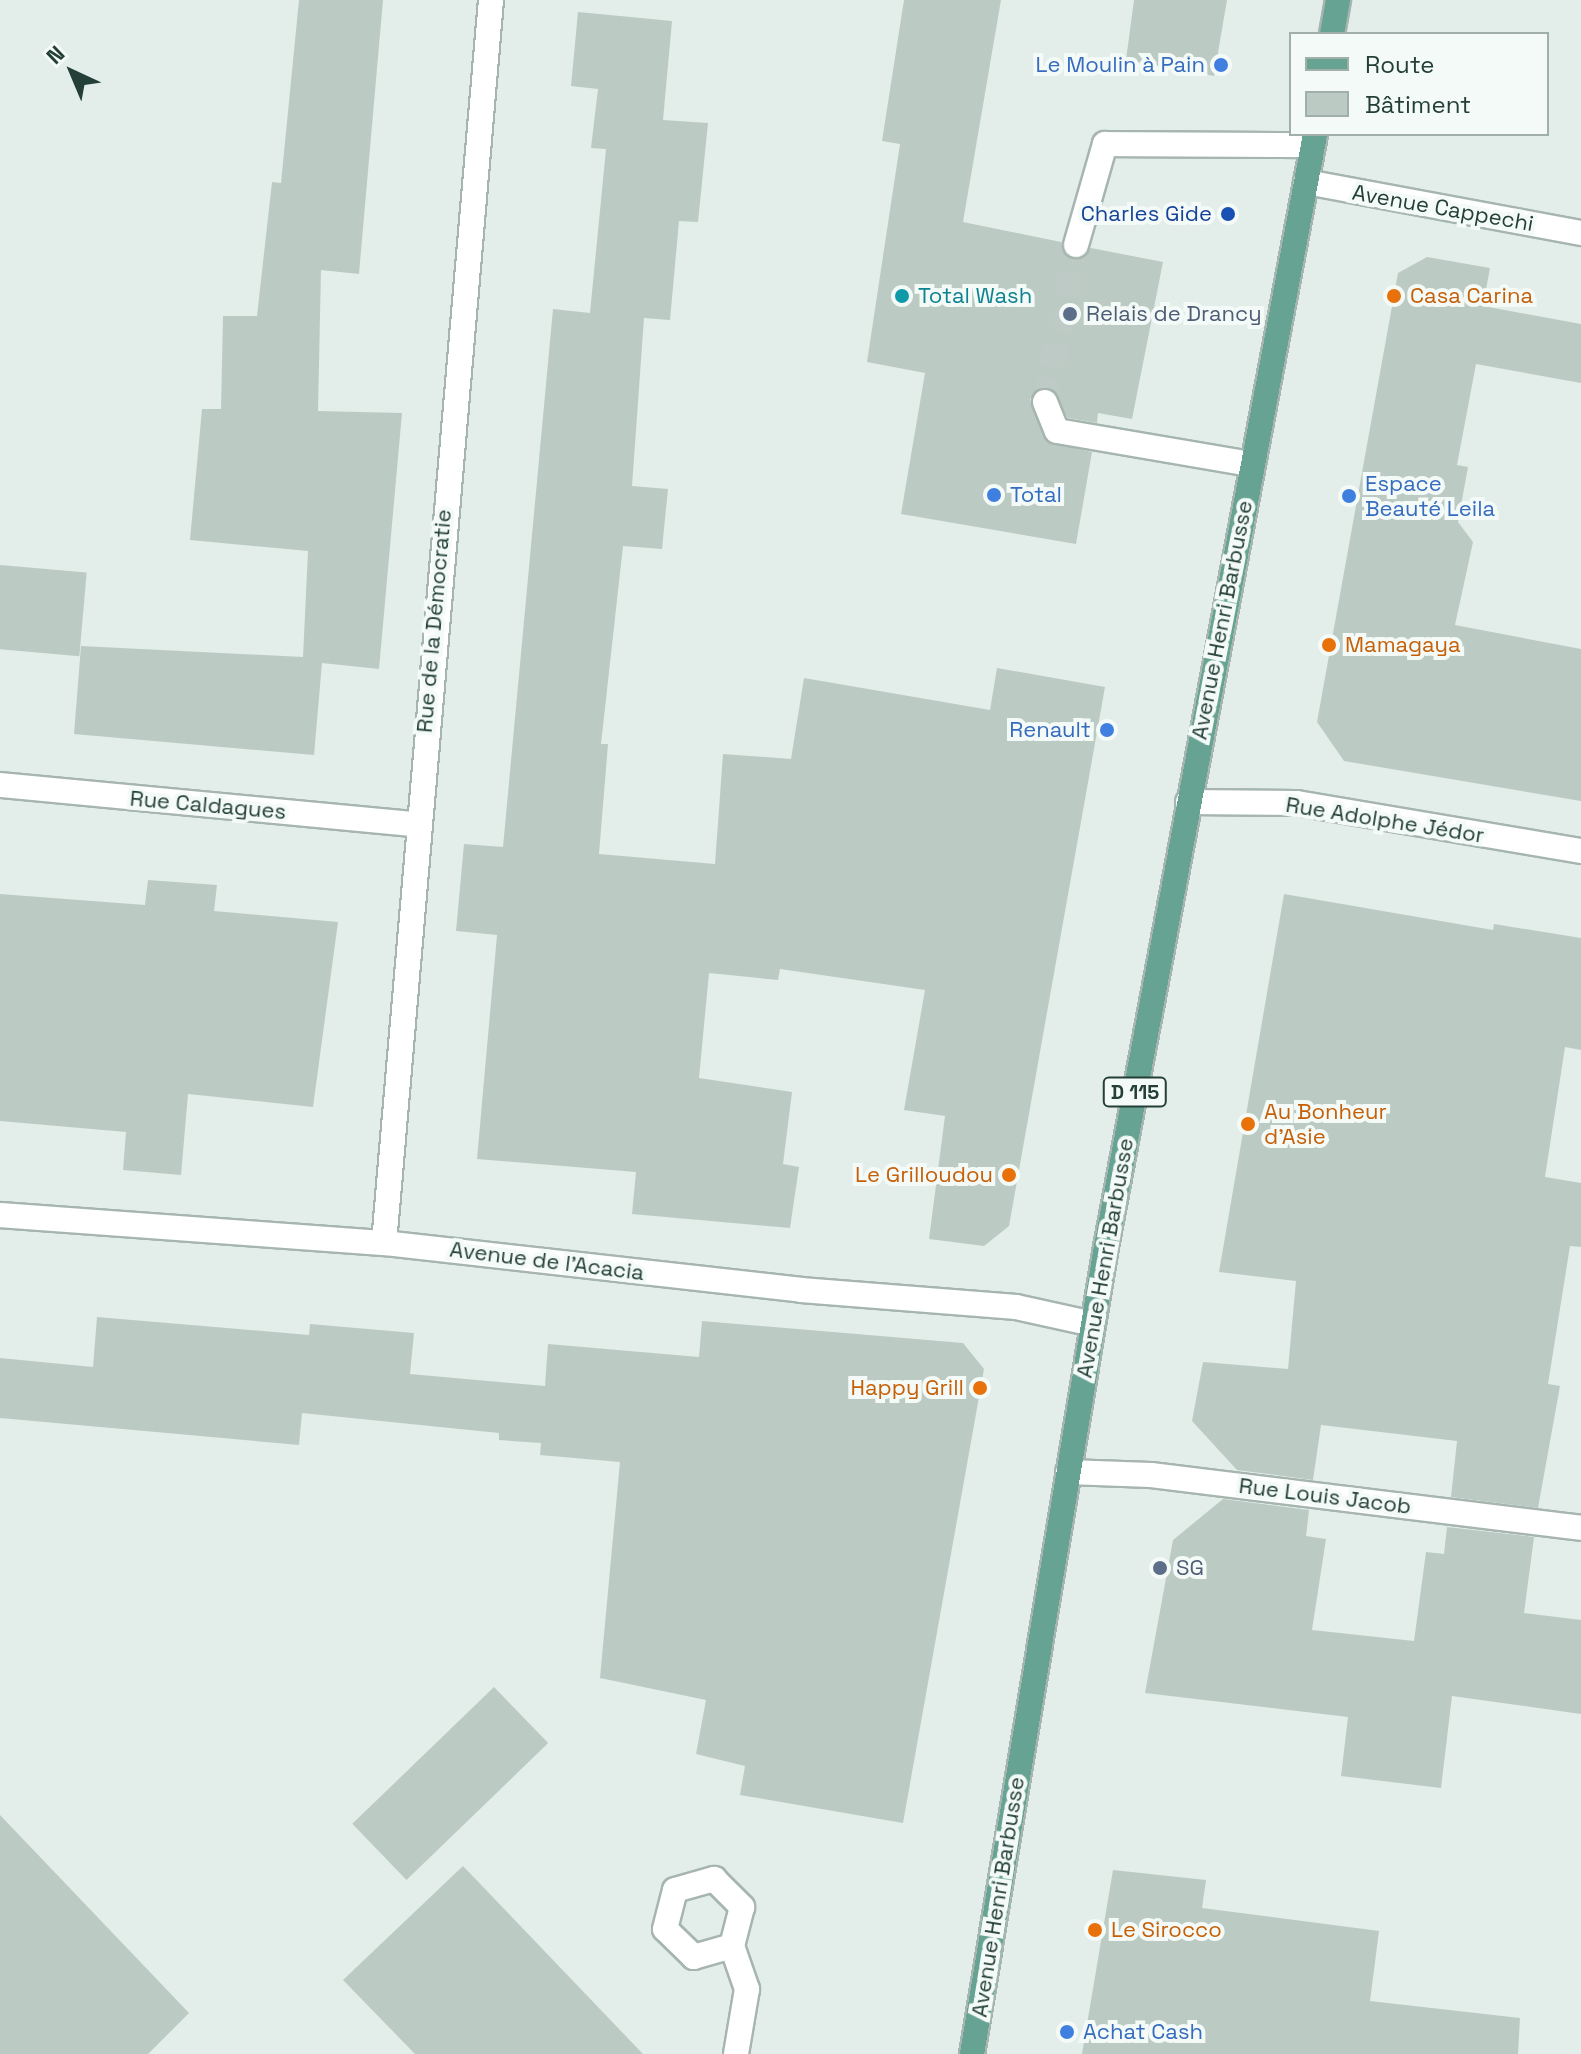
<!DOCTYPE html>
<html>
<head>
<meta charset="utf-8">
<style>
  body { margin:0 }
  #map { position:relative; width:1581px; height:2054px; overflow:hidden; background:#e3ede9; font-family:"Space Grotesk",sans-serif }
  div>[style] { position:absolute }
  .building>* { inset:0; background:#bbcbc4; transform-origin:0 0 }
  .minor-tunnel>* { height:24px; margin-top:-12px; transform-origin:0; background:repeating-linear-gradient(90deg,#bdcac5 0 24px,transparent 0 36px) }
  .roads { filter:drop-shadow(2px 0 #a6b5b0) drop-shadow(-2px 0 #a6b5b0) drop-shadow(0 2px #a6b5b0) drop-shadow(0 -2px #a6b5b0) }
  .minor>* { height:24px; margin:-12px; padding:0 12px; transform-origin:12px; border-radius:12px; background:#fff }
  .major>* { height:24px; margin:-12px; padding:0 12px; transform-origin:12px; border-radius:12px; background:#67a392 }
  .dots>* { width:22px; height:22px; translate:-50% -50%; box-sizing:border-box; border:4px solid #f4faf7; border-radius:50% }
  span { translate:-50% -50%; white-space:nowrap; text-align:center; line-height:1.15; -webkit-text-stroke:8px #f4faf7; paint-order:stroke }
  .shield-label span { padding:2px 6px; background:#f4faf7; border:2px solid; border-radius:6px; -webkit-text-stroke-width:0 }
  .shield-label { font-size:20px; color:#233f37; font-weight:700 }
  .shop-label { font-size:22px; color:#366cbe }
  .right { translate:-100% -50%; text-align:right }
  .left { translate:0 -50%; text-align:left }
  .street-label { font-size:22px; color:#233f37 }
  .transit-label { font-size:22px; color:#164399 }
  .culture-label { font-size:22px; color:#0d838f }
  .food-label { font-size:22px; color:#c56008 }
  .service-label { font-size:22px; color:#4e5e75 }
  .legend { position:absolute; left:1289px; top:32px; width:260px; height:104px; box-sizing:border-box; background:#f4faf7; border:2px solid #a0afaa; margin:0; padding:10px 14px; list-style:none; font-size:24px; color:#233f37 }
  .legend li { display:flex; align-items:center; gap:16px; height:40px }
  .legend b { width:40px; border:2px solid #a0afaa }
  .north { position:absolute; left:32px; top:32px; width:80px; height:80px; -webkit-text-stroke:6px #f4faf7; paint-order:stroke; rotate:316deg; font-size:22px; font-weight:700; line-height:32px; text-align:center; color:#233f37 }
  .north::after { content:''; display:block; margin:auto; width:28px; height:36px; background:#233f37; clip-path:polygon(50% 0,100% 100%,50% 72%,0 100%) }
</style>
</head>
<body>
<div id="map">
  <div class="building">
    <div style="clip-path:polygon(299px 0,383px 0,359px 274px,321px 270px,318px 411px,402px 413px,379px 669px,322px 663px,314px 755px,74px 734px,81px 646px,303px 657px,308px 551px,190px 540px,202px 409px,221px 409px,223px 316px,257px 316px,272px 182px,281px 183px)"></div>
    <div style="clip-path:polygon(904px 0,1001px 0,963px 222px,1061px 242px,1073px 260px,1091px 248px,1163px 262px,1132px 419px,1098px 413px,1097px 423px,1068px 418px,1048px 387px,1030px 399px,1047px 442px,1092px 452px,1076px 544px,901px 514px,925px 373px,867px 362px,900px 144px,882px 141px)"></div>
    <div style="clip-path:polygon(1134px 0,1227px 0,1214px 76px,1126px 60px)"></div>
    <div style="clip-path:polygon(578px 12px,672px 21px,663px 120px,708px 123px,698px 222px,679px 221px,670px 320px,644px 318px,632px 486px,668px 489px,662px 549px,623px 546px,601px 744px,608px 744px,599px 854px,715px 864px,723px 754px,791px 759px,804px 678px,990px 710px,997px 668px,1105px 687px,1009px 1226px,984px 1246px,929px 1239px,945px 1116px,904px 1110px,925px 990px,780px 969px,778px 980px,709px 973px,699px 1078px,792px 1092px,783px 1164px,799px 1167px,790px 1228px,632px 1214px,636px 1172px,477px 1159px,497px 935px,456px 931px,464px 844px,503px 847px,553px 309px,590px 313px,606px 149px,591px 148px,598px 89px,571px 86px)"></div>
    <div style="clip-path:polygon(1427px 257px,1490px 268px,1483px 306px,1581px 324px,1581px 383px,1476px 364px,1457px 465px,1468px 467px,1458px 522px,1473px 542px,1455px 625px,1581px 649px,1581px 801px,1344px 761px,1317px 722px,1398px 273px)"></div>
    <div style="left:0;top:565px;width:87px;height:84px;rotate:5deg"></div>
    <div style="clip-path:polygon(148px 880px,217px 885px,214px 911px,338px 922px,313px 1107px,188px 1094px,181px 1175px,123px 1170px,126px 1132px,0 1121px,0 894px,145px 905px)"></div>
    <div style="clip-path:polygon(1284px 894px,1493px 930px,1494px 924px,1581px 938px,1581px 1050px,1565px 1047px,1545px 1177px,1581px 1183px,1581px 1247px,1570px 1246px,1548px 1384px,1560px 1386px,1538px 1508px,1451px 1497px,1457px 1441px,1321px 1425px,1313px 1480px,1237px 1470px,1192px 1421px,1203px 1362px,1288px 1369px,1296px 1281px,1219px 1272px)"></div>
    <div style="clip-path:polygon(97px 1317px,309px 1335px,310px 1324px,414px 1333px,410px 1374px,545px 1386px,548px 1344px,699px 1357px,702px 1321px,963px 1343px,984px 1369px,903px 1823px,740px 1795px,745px 1766px,696px 1754px,706px 1700px,600px 1678px,620px 1462px,540px 1455px,541px 1443px,499px 1440px,499px 1433px,302px 1413px,299px 1445px,0 1418px,0 1358px,93px 1367px)"></div>
    <div style="clip-path:polygon(1223px 1499px,1309px 1510px,1306px 1536px,1326px 1539px,1312px 1630px,1414px 1641px,1426px 1552px,1444px 1554px,1447px 1527px,1534px 1537px,1524px 1613px,1581px 1620px,1581px 1714px,1452px 1696px,1441px 1788px,1341px 1776px,1348px 1717px,1145px 1693px,1173px 1540px)"></div>
    <div style="left:494px;top:1687px;width:78px;height:197px;rotate:46deg"></div>
    <div style="clip-path:polygon(0 1815px,189px 2013px,148px 2054px,0 2054px)"></div>
    <div style="clip-path:polygon(463px 1866px,643px 2054px,415px 2054px,343px 1980px)"></div>
    <div style="clip-path:polygon(1113px 1870px,1206px 1880px,1202px 1908px,1379px 1931px,1370px 2001px,1520px 2018px,1518px 2054px,1082px 2054px)"></div>
  </div>
  <div class="minor-tunnel">
    <div style="left:1045px;top:402px;width:160px;rotate:-78.8deg"></div>
  </div>
  <div class="roads">
    <div class="minor">
      <div style="left:1306px;top:182px;width:280px;rotate:10.5deg"></div>
      <div style="left:1076px;top:245px;width:105px;rotate:-74deg"></div>
      <div style="left:1105px;top:144px;width:208px;rotate:0.3deg"></div>
      <div style="left:1045px;top:402px;width:31px;rotate:68deg"></div>
      <div style="left:1057px;top:431px;width:197px;rotate:9.7deg"></div>
      <div style="left:0;top:785px;width:418px;rotate:5.4deg"></div>
      <div style="left:1188px;top:802px;width:109px;rotate:0.5deg"></div>
      <div style="left:1297px;top:803px;width:288px;rotate:9.6deg"></div>
      <div style="left:0;top:1215px;width:385px;rotate:4.2deg"></div>
      <div style="left:384px;top:1243px;width:420px;rotate:6.4deg"></div>
      <div style="left:801px;top:1290px;width:216px;rotate:4.5deg"></div>
      <div style="left:1016px;top:1307px;width:79px;rotate:12.4deg"></div>
      <div style="left:384px;top:1243px;width:1248px;rotate:-85.08deg"></div>
      <div style="left:1068px;top:1472px;width:83px;rotate:2.1deg"></div>
      <div style="left:1151px;top:1475px;width:433px;rotate:7deg"></div>
      <div style="left:732px;top:1946px;width:40px;rotate:164deg"></div>
      <div style="left:694px;top:1957px;width:40px;rotate:-136deg"></div>
      <div style="left:665px;top:1929px;width:40px;rotate:-75.6deg"></div>
      <div style="left:675px;top:1890px;width:41px;rotate:-15.8deg"></div>
      <div style="left:714px;top:1879px;width:40px;rotate:45deg"></div>
      <div style="left:742px;top:1907px;width:40px;rotate:104.4deg"></div>
      <div style="left:732px;top:1946px;width:46px;rotate:70.8deg"></div>
      <div style="left:747px;top:1989px;width:66px;rotate:99.6deg"></div>
    </div>
    <div class="major">
      <div style="left:1332px;top:34px;width:35px;rotate:-80deg"></div>
      <div style="left:972px;top:2054px;width:818px;rotate:-80.57deg"></div>
      <div style="left:1106px;top:1247px;width:1132px;rotate:-79.36deg"></div>
    </div>
  </div>
  <div class="dots">
    <div style="left:1221px;top:65px;background:#3f7fe0"></div>
    <div style="left:1228px;top:214px;background:#1a4fb4"></div>
    <div style="left:902px;top:296px;background:#0f9aa8"></div>
    <div style="left:1394px;top:296px;background:#e8710a"></div>
    <div style="left:1070px;top:314px;background:#5c6f8a"></div>
    <div style="left:994px;top:495px;background:#3f7fe0"></div>
    <div style="left:1349px;top:496px;background:#3f7fe0"></div>
    <div style="left:1329px;top:645px;background:#e8710a"></div>
    <div style="left:1107px;top:730px;background:#3f7fe0"></div>
    <div style="left:1248px;top:1124px;background:#e8710a"></div>
    <div style="left:1009px;top:1175px;background:#e8710a"></div>
    <div style="left:980px;top:1388px;background:#e8710a"></div>
    <div style="left:1160px;top:1568px;background:#5c6f8a"></div>
    <div style="left:1095px;top:1930px;background:#e8710a"></div>
    <div style="left:1067px;top:2032px;background:#3f7fe0"></div>
  </div>
  <div class="shield-label">
    <span style="left:1135px;top:1092px">D 115</span>
  </div>
  <div class="shop-label">
    <span class="right" style="left:1205px;top:65px">Le Moulin à Pain</span>
    <span class="left" style="left:1365px;top:496px">Espace<br>Beauté Leila</span>
    <span class="left" style="left:1010px;top:495px">Total</span>
    <span class="right" style="left:1091px;top:730px">Renault</span>
    <span class="left" style="left:1083px;top:2032px">Achat Cash</span>
  </div>
  <div class="street-label">
    <span style="left:1443px;top:208px;rotate:10deg">Avenue Cappechi</span>
    <span style="left:1222px;top:620px;rotate:-79deg">Avenue Henri Barbusse</span>
    <span style="left:434px;top:621px;rotate:-85deg">Rue de la Démocratie</span>
    <span style="left:208px;top:805px;rotate:5deg">Rue Caldagues</span>
    <span style="left:1385px;top:820px;rotate:9deg">Rue Adolphe Jédor</span>
    <span style="left:1105px;top:1258px;rotate:-80deg">Avenue Henri Barbusse</span>
    <span style="left:547px;top:1261px;rotate:7deg">Avenue de l'Acacia</span>
    <span style="left:1325px;top:1496px;rotate:7deg">Rue Louis Jacob</span>
    <span style="left:998px;top:1897px;rotate:-81deg">Avenue Henri Barbusse</span>
  </div>
  <div class="transit-label">
    <span class="right" style="left:1212px;top:214px">Charles Gide</span>
  </div>
  <div class="culture-label">
    <span class="left" style="left:918px;top:296px">Total Wash</span>
  </div>
  <div class="food-label">
    <span class="left" style="left:1410px;top:296px">Casa Carina</span>
    <span class="left" style="left:1345px;top:645px">Mamagaya</span>
    <span class="left" style="left:1264px;top:1124px">Au Bonheur<br>d'Asie</span>
    <span class="right" style="left:993px;top:1175px">Le Grilloudou</span>
    <span class="right" style="left:964px;top:1388px">Happy Grill</span>
    <span class="left" style="left:1111px;top:1930px">Le Sirocco</span>
  </div>
  <div class="service-label">
    <span class="left" style="left:1086px;top:314px">Relais de Drancy</span>
    <span class="left" style="left:1176px;top:1568px">SG</span>
  </div>
  <ul class="legend">
  <li><b style="height:10px;background:#67a392"></b>Route</li>
  <li><b style="height:22px;background:#bbcbc4"></b>Bâtiment</li>
  </ul>
  <div class="north">N</div>
</div>
</body>
</html>
